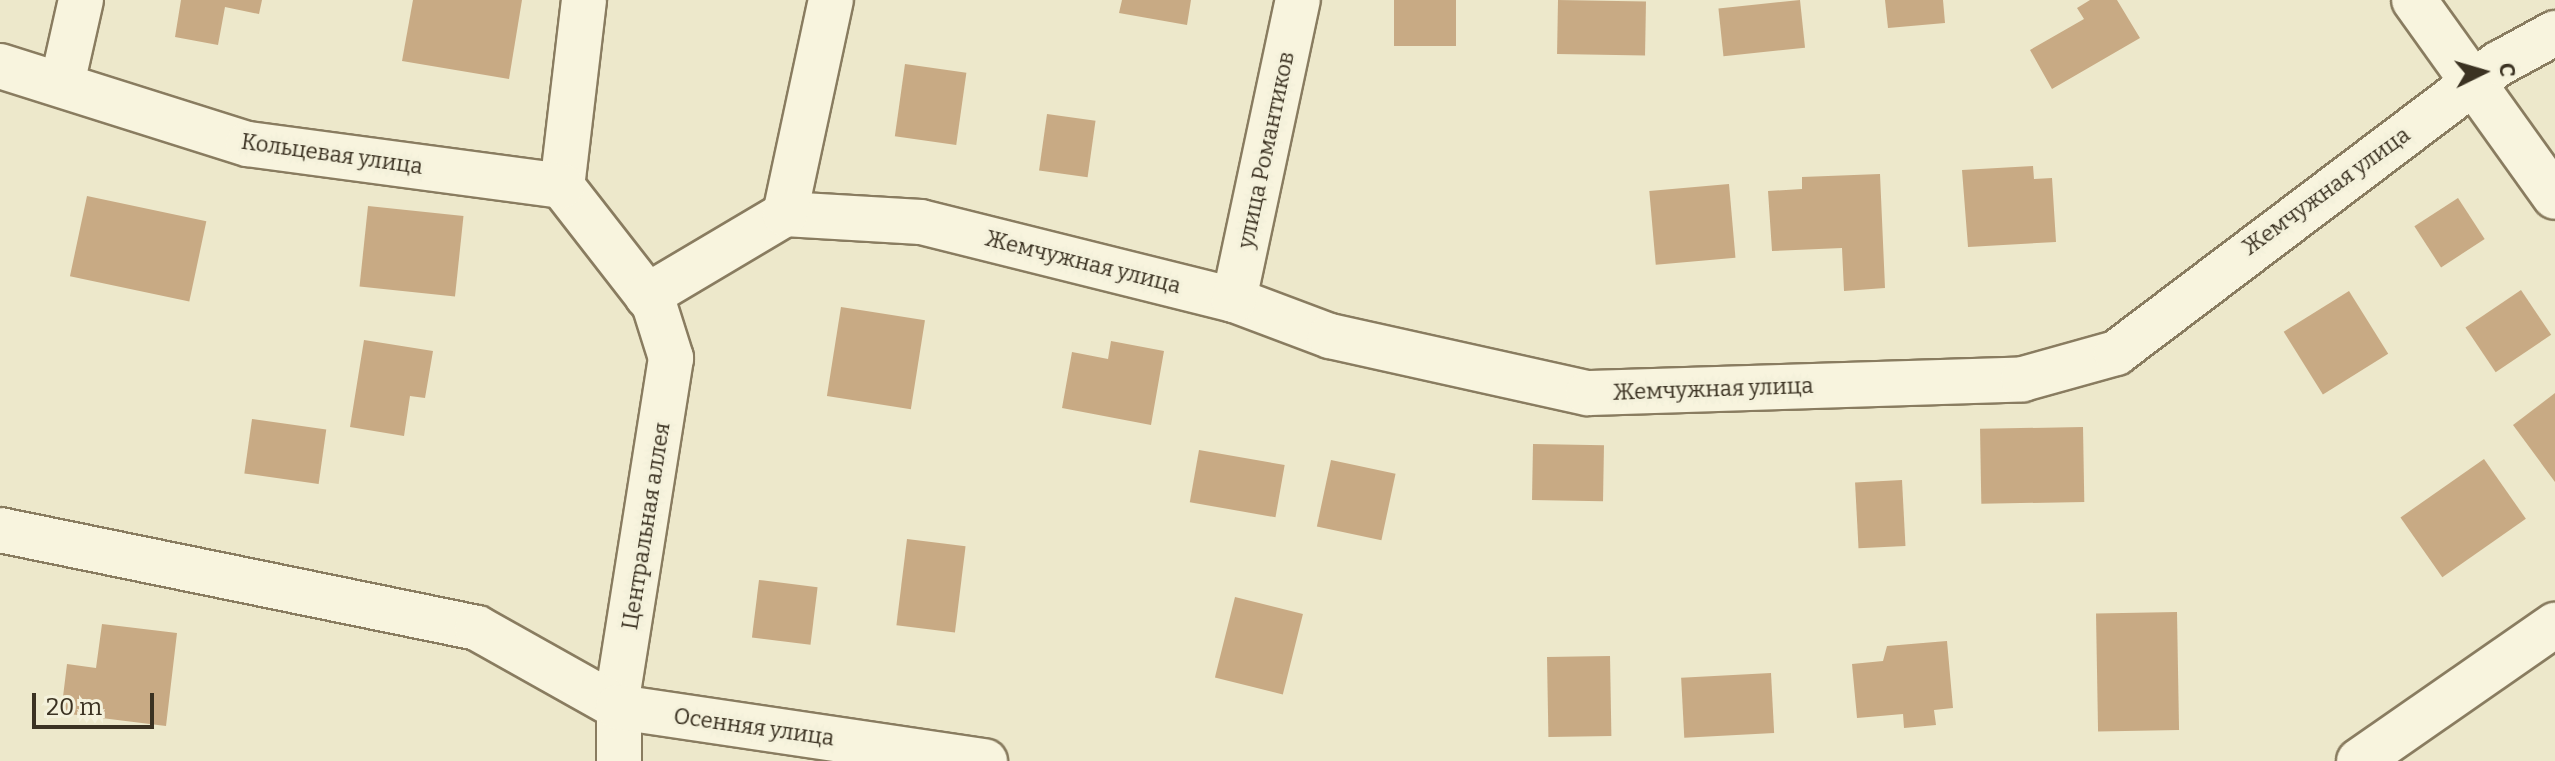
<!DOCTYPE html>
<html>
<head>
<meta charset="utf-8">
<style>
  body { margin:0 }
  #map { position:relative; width:2555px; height:761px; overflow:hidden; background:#ede8cb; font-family:Bitter,serif }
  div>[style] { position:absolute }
  .building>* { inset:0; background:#c8aa84; transform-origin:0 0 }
  .roads { filter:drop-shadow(2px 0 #897c60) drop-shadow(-2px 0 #897c60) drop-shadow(0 2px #897c60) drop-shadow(0 -2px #897c60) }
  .minor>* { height:44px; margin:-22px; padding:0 22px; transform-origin:22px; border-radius:22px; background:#f8f4de }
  span { translate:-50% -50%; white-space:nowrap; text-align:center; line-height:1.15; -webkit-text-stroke:6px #f4f1db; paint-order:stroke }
  .street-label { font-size:22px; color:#3b3222 }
  .north { position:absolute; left:2443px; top:32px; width:80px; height:80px; -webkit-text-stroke:6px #f4f1db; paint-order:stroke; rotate:85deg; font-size:22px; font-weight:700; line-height:32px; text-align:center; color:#3b3222 }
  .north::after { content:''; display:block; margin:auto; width:28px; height:36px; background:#3b3222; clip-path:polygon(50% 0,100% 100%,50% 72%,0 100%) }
  .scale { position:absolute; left:32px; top:693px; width:122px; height:36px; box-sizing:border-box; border:4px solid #3b3222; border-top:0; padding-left:10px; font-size:24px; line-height:28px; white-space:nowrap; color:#3b3222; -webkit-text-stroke:6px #f4f1db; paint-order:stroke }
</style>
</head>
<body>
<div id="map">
  <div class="building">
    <div style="clip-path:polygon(181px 0,262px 0,259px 14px,225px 7px,218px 45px,175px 37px)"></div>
    <div style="clip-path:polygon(413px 0,522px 0,509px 79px,402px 61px)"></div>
    <div style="clip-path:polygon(1122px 0,1191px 0,1187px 25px,1119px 13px)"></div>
    <div style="left:1394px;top:0;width:62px;height:46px"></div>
    <div style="left:1558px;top:0;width:88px;height:54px;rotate:1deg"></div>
    <div style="left:1800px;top:0;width:48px;height:82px;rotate:84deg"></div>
    <div style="clip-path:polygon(1885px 0,1943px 0,1945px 23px,1888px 28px)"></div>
    <div style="clip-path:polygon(2090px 0,2117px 0,2140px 38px,2052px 89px,2030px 50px,2084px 19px,2077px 8px)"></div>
    <div style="left:905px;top:64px;width:62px;height:73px;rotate:8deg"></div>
    <div style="left:1047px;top:114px;width:49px;height:57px;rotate:8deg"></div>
    <div style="clip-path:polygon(2033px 166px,2034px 179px,2052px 178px,2056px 242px,1968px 247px,1962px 170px)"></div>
    <div style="clip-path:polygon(1880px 174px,1885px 288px,1844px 291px,1842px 248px,1772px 251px,1768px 191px,1802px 189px,1802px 177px)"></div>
    <div style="left:1729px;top:184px;width:74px;height:80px;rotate:85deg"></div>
    <div style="left:87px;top:196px;width:122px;height:82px;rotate:12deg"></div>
    <div style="left:2458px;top:198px;width:49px;height:52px;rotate:57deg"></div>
    <div style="left:368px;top:206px;width:96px;height:81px;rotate:6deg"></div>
    <div style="left:2521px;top:290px;width:54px;height:67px;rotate:56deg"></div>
    <div style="left:2349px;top:291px;width:74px;height:77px;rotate:58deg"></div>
    <div style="left:841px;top:307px;width:85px;height:90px;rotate:9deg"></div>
    <div style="clip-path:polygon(364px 340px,433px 351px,425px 398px,410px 396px,404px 436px,350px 427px)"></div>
    <div style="clip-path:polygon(1111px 341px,1164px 351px,1151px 425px,1062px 408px,1072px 352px,1108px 359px)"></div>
    <div style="clip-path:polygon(2555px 393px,2555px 482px,2513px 425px)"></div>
    <div style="left:252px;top:419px;width:75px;height:55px;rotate:8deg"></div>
    <div style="left:2083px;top:427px;width:75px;height:103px;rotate:89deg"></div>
    <div style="left:1533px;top:444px;width:71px;height:56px;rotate:1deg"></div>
    <div style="left:1199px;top:450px;width:87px;height:53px;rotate:10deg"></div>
    <div style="left:2484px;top:459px;width:73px;height:102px;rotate:55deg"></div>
    <div style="left:1331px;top:460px;width:66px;height:68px;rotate:12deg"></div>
    <div style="left:1902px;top:480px;width:66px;height:47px;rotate:87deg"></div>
    <div style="left:907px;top:539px;width:59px;height:87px;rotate:7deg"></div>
    <div style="left:759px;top:580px;width:59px;height:58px;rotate:7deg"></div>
    <div style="left:1235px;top:597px;width:70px;height:83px;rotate:14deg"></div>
    <div style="left:2177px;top:612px;width:118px;height:81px;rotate:89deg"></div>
    <div style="clip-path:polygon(102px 624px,177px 633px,166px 726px,61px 713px,67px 664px,96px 668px)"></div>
    <div style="clip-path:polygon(1947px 641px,1953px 708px,1934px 710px,1936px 725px,1904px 728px,1903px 714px,1857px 718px,1852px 664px,1883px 661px,1887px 646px)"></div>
    <div style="left:1610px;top:656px;width:80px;height:63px;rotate:89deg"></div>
    <div style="left:1771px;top:673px;width:60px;height:90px;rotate:87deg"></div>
  </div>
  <div class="roads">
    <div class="minor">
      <div style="left:584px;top:0;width:187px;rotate:96.7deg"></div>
      <div style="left:562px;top:186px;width:150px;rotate:52.1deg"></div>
      <div style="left:654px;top:304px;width:57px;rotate:72.5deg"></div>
      <div style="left:671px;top:358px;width:331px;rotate:99deg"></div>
      <div style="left:619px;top:685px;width:76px;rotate:90deg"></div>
      <div style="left:2414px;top:0;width:242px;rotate:54.4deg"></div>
      <div style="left:0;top:66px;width:260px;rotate:17.5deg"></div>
      <div style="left:248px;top:144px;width:317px;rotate:7.6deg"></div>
      <div style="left:62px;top:84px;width:86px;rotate:-77.3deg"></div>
      <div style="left:785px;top:214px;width:136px;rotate:3.4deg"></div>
      <div style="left:921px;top:222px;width:323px;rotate:14deg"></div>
      <div style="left:1234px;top:300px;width:103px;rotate:20.6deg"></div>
      <div style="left:1330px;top:336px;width:264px;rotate:12.5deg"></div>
      <div style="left:1588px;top:393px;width:435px;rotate:-1.8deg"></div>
      <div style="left:2023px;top:379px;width:97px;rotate:-15.6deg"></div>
      <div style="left:2116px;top:353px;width:481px;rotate:-37.1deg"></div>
      <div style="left:2500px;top:63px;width:63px;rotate:-28.6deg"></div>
      <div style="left:647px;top:296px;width:161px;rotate:-30.7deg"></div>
      <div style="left:785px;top:214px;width:219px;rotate:-77.9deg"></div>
      <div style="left:1234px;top:300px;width:307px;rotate:-78deg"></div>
      <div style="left:0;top:530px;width:487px;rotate:11.6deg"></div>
      <div style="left:477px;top:628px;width:162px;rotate:29.3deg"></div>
      <div style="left:618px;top:707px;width:371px;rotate:8.4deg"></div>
      <div style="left:2359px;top:761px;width:239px;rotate:-34.8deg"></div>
    </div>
  </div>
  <div class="street-label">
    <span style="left:1266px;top:150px;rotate:-78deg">улица Романтиков</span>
    <span style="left:332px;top:154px;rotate:8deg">Кольцевая улица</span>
    <span style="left:2326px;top:191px;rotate:-36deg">Жемчужная улица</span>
    <span style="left:1083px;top:262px;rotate:14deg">Жемчужная улица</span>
    <span style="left:1713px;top:389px;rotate:-2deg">Жемчужная улица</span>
    <span style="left:646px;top:526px;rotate:-81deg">Центральная аллея</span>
    <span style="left:754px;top:727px;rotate:8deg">Осенняя улица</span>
  </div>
  <div class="north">С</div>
  <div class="scale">20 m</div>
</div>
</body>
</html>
